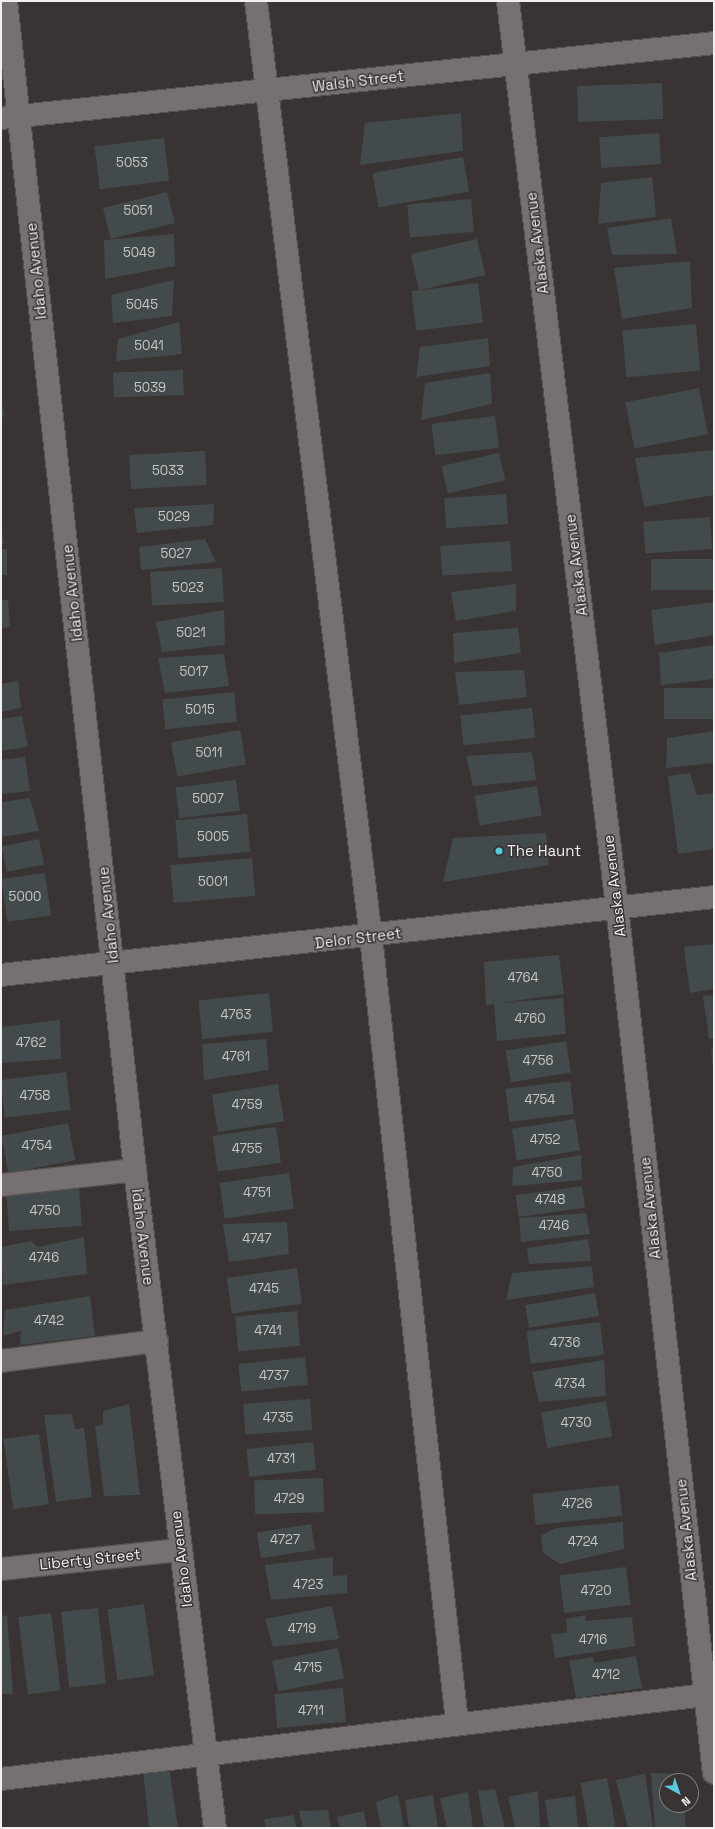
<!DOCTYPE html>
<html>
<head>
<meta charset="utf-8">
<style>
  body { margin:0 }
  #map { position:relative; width:715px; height:1829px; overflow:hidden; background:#393333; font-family:"Space Grotesk",sans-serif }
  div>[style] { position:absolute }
  .building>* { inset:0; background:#434a4b; transform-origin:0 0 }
  .roads { filter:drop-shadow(1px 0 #575252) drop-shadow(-1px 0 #575252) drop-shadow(0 1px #575252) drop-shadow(0 -1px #575252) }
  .minor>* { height:22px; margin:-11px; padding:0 11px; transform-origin:11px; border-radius:11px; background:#777070 }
  .dots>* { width:11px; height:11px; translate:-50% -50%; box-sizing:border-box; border:2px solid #393333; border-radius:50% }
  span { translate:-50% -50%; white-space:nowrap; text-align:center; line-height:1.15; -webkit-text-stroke:3px #393333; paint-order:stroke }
  .number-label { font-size:13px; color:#c7c6c6 }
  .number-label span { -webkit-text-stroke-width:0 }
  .street-label { font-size:15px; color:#f3efef }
  .poi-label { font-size:15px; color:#f3efef }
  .left { translate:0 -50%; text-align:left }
  .frame { position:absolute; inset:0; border:2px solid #f3efef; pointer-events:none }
  .north { position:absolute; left:659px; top:1773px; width:40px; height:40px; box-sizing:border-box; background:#393333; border:1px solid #837e7e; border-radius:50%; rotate:140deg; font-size:11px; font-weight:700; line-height:16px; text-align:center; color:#f3efef }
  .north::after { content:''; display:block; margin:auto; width:14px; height:18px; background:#53cbdb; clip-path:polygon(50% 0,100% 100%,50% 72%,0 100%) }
</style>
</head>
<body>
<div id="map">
  <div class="building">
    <div style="left:662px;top:83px;width:36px;height:85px;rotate:88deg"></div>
    <div style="clip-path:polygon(461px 113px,463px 151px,360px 165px,365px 123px)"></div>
    <div style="left:659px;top:133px;width:31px;height:60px;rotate:86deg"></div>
    <div style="left:164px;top:138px;width:43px;height:70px;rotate:83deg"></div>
    <div style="left:463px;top:157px;width:35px;height:92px;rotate:80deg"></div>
    <div style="clip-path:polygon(652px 177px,656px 217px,598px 224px,601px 183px)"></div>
    <div style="left:167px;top:192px;width:32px;height:66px;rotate:76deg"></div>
    <div style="left:471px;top:199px;width:33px;height:64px;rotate:85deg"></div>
    <div style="clip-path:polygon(671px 218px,677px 254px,612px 255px,607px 228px)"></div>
    <div style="clip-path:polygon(174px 234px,175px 266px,105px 279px,104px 240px)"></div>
    <div style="left:477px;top:239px;width:37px;height:68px;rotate:77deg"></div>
    <div style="clip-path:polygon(690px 261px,692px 308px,622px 319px,614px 268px)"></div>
    <div style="clip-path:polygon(174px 280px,172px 316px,113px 323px,111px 295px)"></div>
    <div style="left:478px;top:283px;width:40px;height:67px;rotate:83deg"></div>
    <div style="clip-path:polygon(179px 322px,182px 354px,116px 361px,118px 339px)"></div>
    <div style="left:696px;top:324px;width:47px;height:74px;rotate:85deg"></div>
    <div style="clip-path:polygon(488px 338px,490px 366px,416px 377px,420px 347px)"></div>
    <div style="left:183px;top:370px;width:25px;height:70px;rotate:88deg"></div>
    <div style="clip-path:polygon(490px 373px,492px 404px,421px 420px,425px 383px)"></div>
    <div style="left:699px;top:388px;width:47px;height:75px;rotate:79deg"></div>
    <div style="clip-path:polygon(1px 394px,4px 416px,1px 417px)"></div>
    <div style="left:495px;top:416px;width:32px;height:64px;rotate:83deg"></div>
    <div style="clip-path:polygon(713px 450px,714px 495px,644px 507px,635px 458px)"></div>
    <div style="left:205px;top:451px;width:34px;height:76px;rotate:87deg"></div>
    <div style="left:499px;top:453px;width:28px;height:59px;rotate:77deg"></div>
    <div style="left:506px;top:494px;width:30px;height:62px;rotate:86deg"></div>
    <div style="clip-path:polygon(214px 504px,213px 525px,137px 533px,134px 508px)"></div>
    <div style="left:710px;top:517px;width:32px;height:67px;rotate:86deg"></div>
    <div style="clip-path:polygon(1px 529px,4px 544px,1px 545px)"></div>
    <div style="clip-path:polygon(205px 539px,216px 562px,141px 570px,139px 547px)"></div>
    <div style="left:510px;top:541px;width:30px;height:70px;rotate:86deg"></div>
    <div style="left:7px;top:549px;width:26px;height:6px;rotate:90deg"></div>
    <div style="left:714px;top:559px;width:31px;height:63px;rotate:90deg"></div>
    <div style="left:222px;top:568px;width:34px;height:72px;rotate:87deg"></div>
    <div style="clip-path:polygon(516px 584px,516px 611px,456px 621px,451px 592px)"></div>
    <div style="clip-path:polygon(1px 600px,8px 600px,10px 627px,1px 628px)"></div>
    <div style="clip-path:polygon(714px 602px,714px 635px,655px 645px,651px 610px)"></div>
    <div style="clip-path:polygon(224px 610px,225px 645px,162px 652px,156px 622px)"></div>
    <div style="clip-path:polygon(518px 628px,521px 653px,454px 663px,453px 633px)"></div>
    <div style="clip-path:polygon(714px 645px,714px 679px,661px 685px,659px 653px)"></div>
    <div style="clip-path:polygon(224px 654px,229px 686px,165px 693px,158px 658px)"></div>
    <div style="clip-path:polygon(524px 670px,527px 697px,459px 705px,455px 672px)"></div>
    <div style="clip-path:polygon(18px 681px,21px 708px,1px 712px,1px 684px)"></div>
    <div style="left:714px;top:688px;width:31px;height:50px;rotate:90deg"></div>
    <div style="left:234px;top:692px;width:30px;height:72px;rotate:84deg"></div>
    <div style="left:532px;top:708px;width:30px;height:72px;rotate:84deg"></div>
    <div style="clip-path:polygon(22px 716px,28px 747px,1px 751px,1px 719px)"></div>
    <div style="left:240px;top:730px;width:35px;height:70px;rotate:80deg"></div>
    <div style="clip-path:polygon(714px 731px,714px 763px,666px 768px,667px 738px)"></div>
    <div style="clip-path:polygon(532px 752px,536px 780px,473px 786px,466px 756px)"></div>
    <div style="clip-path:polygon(25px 757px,30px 791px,1px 794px,1px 760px)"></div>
    <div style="clip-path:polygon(690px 773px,697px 795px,714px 793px,714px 849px,678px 854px,668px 776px)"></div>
    <div style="left:236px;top:780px;width:31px;height:61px;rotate:83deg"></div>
    <div style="left:537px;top:786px;width:30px;height:63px;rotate:81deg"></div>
    <div style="clip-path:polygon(30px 798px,39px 831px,1px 837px,1px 802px)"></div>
    <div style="left:247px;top:814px;width:38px;height:72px;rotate:85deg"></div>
    <div style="clip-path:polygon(546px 833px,549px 865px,443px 882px,453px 838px)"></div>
    <div style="left:39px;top:839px;width:26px;height:38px;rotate:79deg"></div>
    <div style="left:252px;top:858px;width:38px;height:82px;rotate:85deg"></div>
    <div style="left:45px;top:873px;width:43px;height:44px;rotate:82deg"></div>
    <div style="clip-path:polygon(714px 944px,714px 989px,690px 993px,684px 947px)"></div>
    <div style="clip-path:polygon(559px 955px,564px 994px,499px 1003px,563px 998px,566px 1034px,497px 1041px,494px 1004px,486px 1005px,484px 962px)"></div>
    <div style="left:269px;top:993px;width:39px;height:71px;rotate:84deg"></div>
    <div style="clip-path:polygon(714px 995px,714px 1038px,709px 1039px,703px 996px)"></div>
    <div style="clip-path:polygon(60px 1020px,61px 1059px,1px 1063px,1px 1027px)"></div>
    <div style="clip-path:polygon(266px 1039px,269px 1070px,204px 1080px,202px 1044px)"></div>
    <div style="left:566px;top:1041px;width:32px;height:61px;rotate:81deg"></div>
    <div style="clip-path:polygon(714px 1048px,714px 1070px,713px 1070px,711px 1049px)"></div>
    <div style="left:66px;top:1072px;width:38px;height:66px;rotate:83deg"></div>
    <div style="left:570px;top:1081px;width:33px;height:65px;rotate:83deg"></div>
    <div style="left:278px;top:1084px;width:38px;height:67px;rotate:81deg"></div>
    <div style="left:575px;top:1119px;width:32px;height:64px;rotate:81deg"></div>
    <div style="left:68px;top:1123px;width:38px;height:68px;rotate:79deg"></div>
    <div style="left:276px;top:1127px;width:36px;height:64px;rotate:82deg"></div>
    <div style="clip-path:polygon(581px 1155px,582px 1180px,512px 1186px,513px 1167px)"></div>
    <div style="left:289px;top:1173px;width:36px;height:70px;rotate:82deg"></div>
    <div style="left:79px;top:1186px;width:40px;height:73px;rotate:86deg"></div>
    <div style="left:582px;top:1186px;width:22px;height:67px;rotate:82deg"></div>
    <div style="clip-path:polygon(586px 1213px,590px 1234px,521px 1242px,519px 1218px)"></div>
    <div style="clip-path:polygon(287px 1222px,289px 1254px,229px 1262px,223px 1224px)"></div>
    <div style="clip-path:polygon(84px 1237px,87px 1274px,3px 1285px,1px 1247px,31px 1241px,38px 1247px)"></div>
    <div style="clip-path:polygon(588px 1239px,591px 1261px,529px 1264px,527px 1248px)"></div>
    <div style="clip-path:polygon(592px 1266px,594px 1287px,506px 1300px,512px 1273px)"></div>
    <div style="left:297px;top:1268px;width:36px;height:71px;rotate:82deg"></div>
    <div style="left:595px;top:1293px;width:23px;height:71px;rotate:80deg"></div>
    <div style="clip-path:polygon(90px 1296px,95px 1336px,20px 1345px,21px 1331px,3px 1336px,5px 1310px)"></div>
    <div style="left:297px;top:1311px;width:35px;height:62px;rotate:85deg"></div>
    <div style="left:600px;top:1322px;width:33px;height:74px;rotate:83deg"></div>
    <div style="left:305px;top:1357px;width:28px;height:67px;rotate:84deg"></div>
    <div style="clip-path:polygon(604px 1360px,606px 1396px,539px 1402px,532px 1372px)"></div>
    <div style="left:310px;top:1399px;width:31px;height:67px;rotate:86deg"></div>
    <div style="left:606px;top:1401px;width:36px;height:66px;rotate:80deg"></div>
    <div style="clip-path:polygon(129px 1404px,140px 1495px,104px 1496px,95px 1426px,103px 1425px,103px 1411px)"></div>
    <div style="clip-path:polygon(72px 1414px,75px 1429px,84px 1428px,92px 1497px,56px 1502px,44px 1415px)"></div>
    <div style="left:39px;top:1434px;width:71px;height:36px;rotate:82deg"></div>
    <div style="left:313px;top:1442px;width:28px;height:67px;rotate:84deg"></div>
    <div style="left:323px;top:1478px;width:34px;height:69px;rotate:88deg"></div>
    <div style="left:619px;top:1485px;width:31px;height:87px;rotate:84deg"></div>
    <div style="clip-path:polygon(623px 1522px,624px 1549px,560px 1564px,543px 1553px,541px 1536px,556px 1528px)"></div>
    <div style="left:311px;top:1524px;width:26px;height:55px;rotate:81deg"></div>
    <div style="clip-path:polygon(333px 1557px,333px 1576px,347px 1575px,347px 1593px,271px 1600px,265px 1565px)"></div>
    <div style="left:626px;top:1567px;width:38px;height:67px;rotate:83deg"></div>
    <div style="left:144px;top:1604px;width:72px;height:37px;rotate:82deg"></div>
    <div style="clip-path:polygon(332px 1606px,339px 1639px,273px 1647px,265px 1619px)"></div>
    <div style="left:98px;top:1608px;width:76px;height:37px;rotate:84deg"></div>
    <div style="left:51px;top:1613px;width:78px;height:33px;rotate:83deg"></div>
    <div style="clip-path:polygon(7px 1615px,13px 1694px,1px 1694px,1px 1616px)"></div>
    <div style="clip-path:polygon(586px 1615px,585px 1621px,632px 1617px,635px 1646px,555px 1658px,551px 1634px,567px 1633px,566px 1619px)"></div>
    <div style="left:338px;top:1648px;width:31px;height:67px;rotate:79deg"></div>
    <div style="clip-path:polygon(636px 1656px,642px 1688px,576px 1698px,569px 1661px,593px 1657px,594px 1663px)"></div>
    <div style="left:343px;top:1688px;width:34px;height:69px;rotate:85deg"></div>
    <div style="clip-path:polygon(169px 1766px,178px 1828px,149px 1828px,143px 1772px)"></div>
    <div style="clip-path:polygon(651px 1773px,680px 1774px,681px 1781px,667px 1781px,667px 1805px,684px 1805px,686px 1828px,655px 1828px)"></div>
    <div style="clip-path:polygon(645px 1774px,653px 1828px,628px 1828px,616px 1780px)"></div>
    <div style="left:607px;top:1778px;width:51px;height:27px;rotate:80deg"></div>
    <div style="clip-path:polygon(495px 1789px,505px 1828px,484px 1828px,478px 1791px)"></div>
    <div style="clip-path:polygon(538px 1791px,540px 1828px,515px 1828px,508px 1797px)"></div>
    <div style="clip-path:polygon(468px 1792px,473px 1828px,447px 1828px,440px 1798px)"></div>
    <div style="clip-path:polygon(398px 1795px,404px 1828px,381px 1828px,376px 1802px)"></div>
    <div style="clip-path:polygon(433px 1795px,438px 1828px,409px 1828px,405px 1800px)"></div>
    <div style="clip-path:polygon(575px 1796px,578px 1828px,549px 1828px,545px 1800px)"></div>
    <div style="clip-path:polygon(328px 1810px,331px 1828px,303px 1828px,299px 1811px)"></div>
    <div style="clip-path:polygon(364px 1811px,367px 1828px,340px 1828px,337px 1817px)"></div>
    <div style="clip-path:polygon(294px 1815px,296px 1828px,266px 1828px,264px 1819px)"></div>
  </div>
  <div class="roads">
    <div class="minor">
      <div style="left:6px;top:1px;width:1176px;rotate:83.7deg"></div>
      <div style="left:135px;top:1170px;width:663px;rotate:83.07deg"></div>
      <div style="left:256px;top:1px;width:943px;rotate:83deg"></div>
      <div style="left:371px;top:937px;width:790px;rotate:83.75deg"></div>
      <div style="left:508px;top:1px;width:913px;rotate:83.14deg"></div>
      <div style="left:617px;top:907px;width:871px;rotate:83.61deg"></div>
      <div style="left:1px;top:118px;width:717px;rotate:-6deg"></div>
      <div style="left:1px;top:975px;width:717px;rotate:-6.24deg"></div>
      <div style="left:1px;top:1185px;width:135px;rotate:-6.4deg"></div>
      <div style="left:1px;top:1361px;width:157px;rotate:-7.3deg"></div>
      <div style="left:1px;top:1569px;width:180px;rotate:-6.1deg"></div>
      <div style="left:1px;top:1779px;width:718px;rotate:-6.8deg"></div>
    </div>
  </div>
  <div class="dots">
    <div style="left:499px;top:851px;background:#53cbdb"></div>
  </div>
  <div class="number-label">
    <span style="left:132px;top:163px">5053</span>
    <span style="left:138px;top:211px">5051</span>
    <span style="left:139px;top:253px">5049</span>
    <span style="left:142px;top:305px">5045</span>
    <span style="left:149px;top:346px">5041</span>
    <span style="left:150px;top:388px">5039</span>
    <span style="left:168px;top:471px">5033</span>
    <span style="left:174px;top:517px">5029</span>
    <span style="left:176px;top:554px">5027</span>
    <span style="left:188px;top:588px">5023</span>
    <span style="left:191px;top:633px">5021</span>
    <span style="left:194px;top:672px">5017</span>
    <span style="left:200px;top:710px">5015</span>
    <span style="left:209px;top:753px">5011</span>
    <span style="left:208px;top:799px">5007</span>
    <span style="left:213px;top:837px">5005</span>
    <span style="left:213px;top:882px">5001</span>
    <span style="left:25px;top:897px">5000</span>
    <span style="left:523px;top:978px">4764</span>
    <span style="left:236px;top:1015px">4763</span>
    <span style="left:530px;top:1019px">4760</span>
    <span style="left:31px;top:1043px">4762</span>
    <span style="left:236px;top:1057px">4761</span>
    <span style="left:538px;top:1061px">4756</span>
    <span style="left:35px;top:1096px">4758</span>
    <span style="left:540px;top:1100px">4754</span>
    <span style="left:247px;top:1105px">4759</span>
    <span style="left:545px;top:1140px">4752</span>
    <span style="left:37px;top:1146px">4754</span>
    <span style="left:247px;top:1149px">4755</span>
    <span style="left:547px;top:1173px">4750</span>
    <span style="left:257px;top:1193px">4751</span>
    <span style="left:550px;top:1200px">4748</span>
    <span style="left:45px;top:1211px">4750</span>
    <span style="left:554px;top:1226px">4746</span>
    <span style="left:257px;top:1239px">4747</span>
    <span style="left:44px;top:1258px">4746</span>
    <span style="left:264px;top:1289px">4745</span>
    <span style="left:49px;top:1321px">4742</span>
    <span style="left:268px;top:1331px">4741</span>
    <span style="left:565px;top:1343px">4736</span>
    <span style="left:274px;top:1376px">4737</span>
    <span style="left:570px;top:1384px">4734</span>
    <span style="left:278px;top:1418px">4735</span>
    <span style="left:576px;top:1423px">4730</span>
    <span style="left:281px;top:1459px">4731</span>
    <span style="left:289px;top:1499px">4729</span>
    <span style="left:577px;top:1504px">4726</span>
    <span style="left:285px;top:1540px">4727</span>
    <span style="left:583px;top:1542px">4724</span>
    <span style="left:308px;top:1585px">4723</span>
    <span style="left:596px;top:1591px">4720</span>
    <span style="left:302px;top:1629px">4719</span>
    <span style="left:593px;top:1640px">4716</span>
    <span style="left:308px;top:1668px">4715</span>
    <span style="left:606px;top:1675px">4712</span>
    <span style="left:311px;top:1711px">4711</span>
  </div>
  <div class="street-label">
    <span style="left:358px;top:81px;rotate:-7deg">Walsh Street</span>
    <span style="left:537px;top:243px;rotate:-97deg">Alaska Avenue</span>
    <span style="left:36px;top:271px;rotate:-96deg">Idaho Avenue</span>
    <span style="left:576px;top:565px;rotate:-97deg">Alaska Avenue</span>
    <span style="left:72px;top:593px;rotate:-96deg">Idaho Avenue</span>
    <span style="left:614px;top:886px;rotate:-97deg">Alaska Avenue</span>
    <span style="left:108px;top:915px;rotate:-96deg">Idaho Avenue</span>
    <span style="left:358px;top:938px;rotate:-7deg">Delor Street</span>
    <span style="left:650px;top:1208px;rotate:-96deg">Alaska Avenue</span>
    <span style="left:143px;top:1237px;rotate:83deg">Idaho Avenue</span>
    <span style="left:686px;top:1530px;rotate:-96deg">Alaska Avenue</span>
    <span style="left:90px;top:1559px;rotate:-6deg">Liberty Street</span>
    <span style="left:181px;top:1559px;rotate:-97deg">Idaho Avenue</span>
  </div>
  <div class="poi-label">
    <span class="left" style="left:507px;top:851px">The Haunt</span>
  </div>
  <div class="frame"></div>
  <div class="north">N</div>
</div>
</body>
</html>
